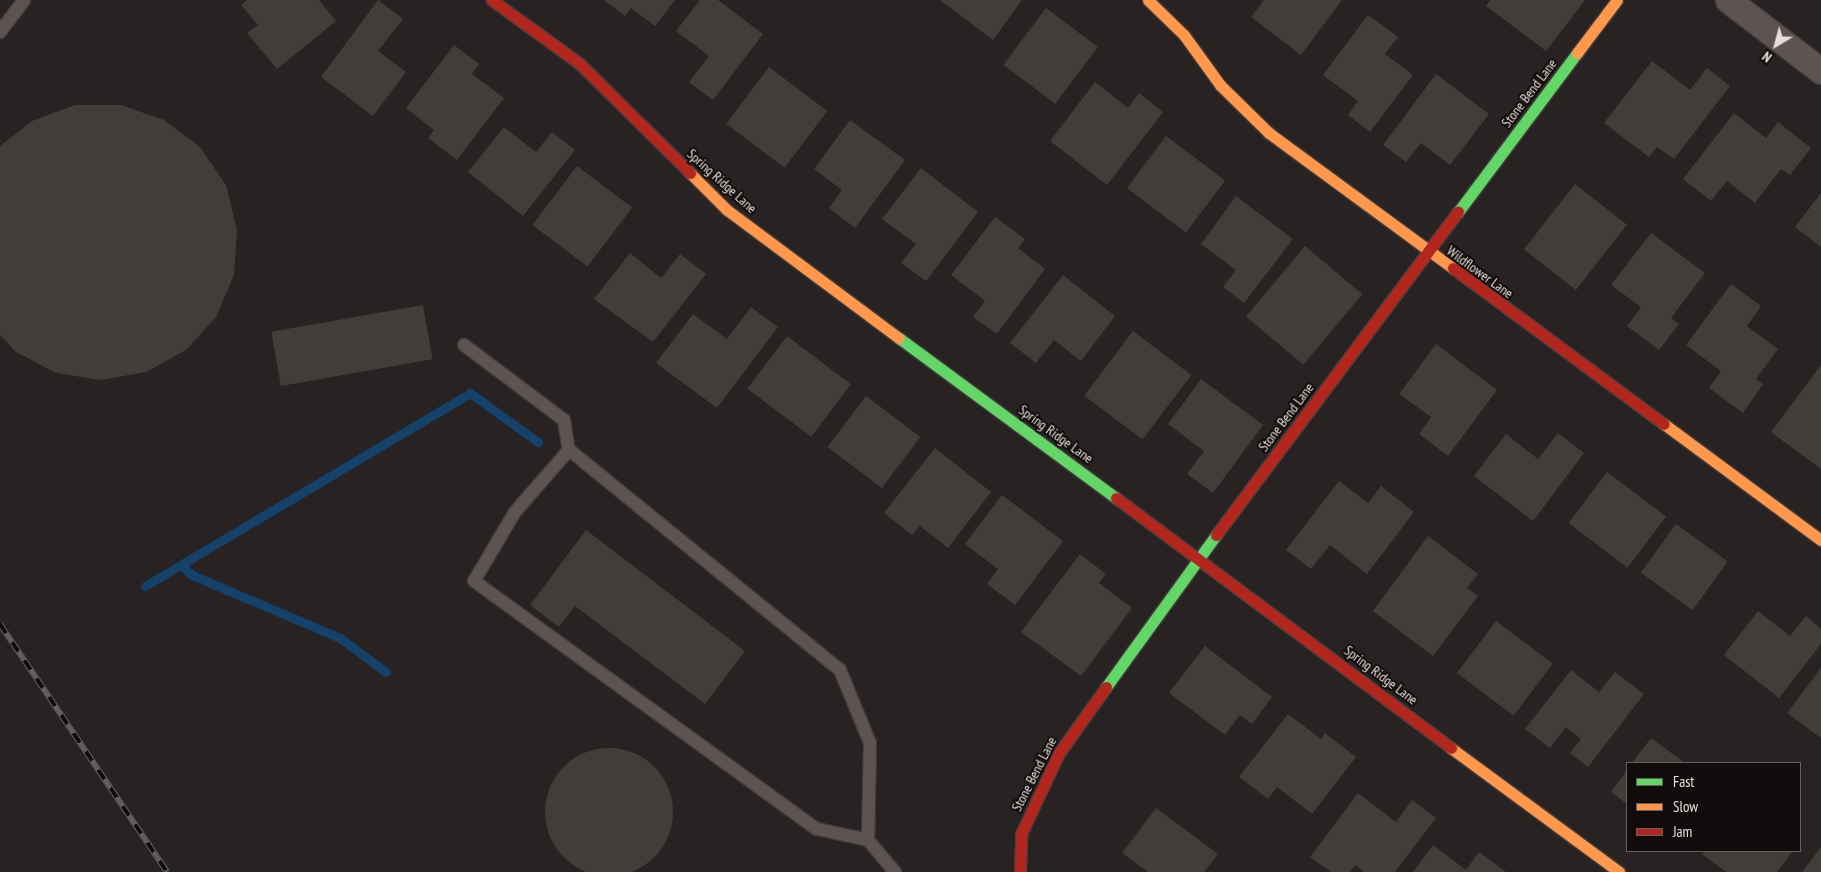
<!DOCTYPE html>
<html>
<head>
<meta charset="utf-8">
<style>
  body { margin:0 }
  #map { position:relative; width:1821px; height:872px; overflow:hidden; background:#282322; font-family:"PT Sans Narrow",sans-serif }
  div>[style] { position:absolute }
  .stream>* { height:9px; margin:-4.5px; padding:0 4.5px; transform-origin:4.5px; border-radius:4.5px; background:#15426b }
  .building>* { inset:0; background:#403d3a; transform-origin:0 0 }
  .round { border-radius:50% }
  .roads { filter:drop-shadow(1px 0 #423e3d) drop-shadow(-1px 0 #423e3d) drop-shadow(0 1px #423e3d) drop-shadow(0 -1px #423e3d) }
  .lane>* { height:12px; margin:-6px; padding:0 6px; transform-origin:6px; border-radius:6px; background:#5e5353 }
  .street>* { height:25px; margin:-12.5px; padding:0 12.5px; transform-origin:12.5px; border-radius:12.5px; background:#5e5353 }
  .fast>* { height:11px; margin:-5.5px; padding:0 5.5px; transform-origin:5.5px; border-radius:5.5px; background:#63d668 }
  .slow>* { height:11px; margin:-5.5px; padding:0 5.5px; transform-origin:5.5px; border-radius:5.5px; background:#ff974d }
  .jam>* { height:11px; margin:-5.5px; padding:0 5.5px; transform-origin:5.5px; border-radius:5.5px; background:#b3261e }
  .rail>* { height:5.5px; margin-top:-2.75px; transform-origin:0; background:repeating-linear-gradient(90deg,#110c0b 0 11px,#645e5e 0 22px); box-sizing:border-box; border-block:1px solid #645e5e }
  span { translate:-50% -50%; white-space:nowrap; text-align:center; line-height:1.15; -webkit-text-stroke:4px #110c0b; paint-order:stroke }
  .street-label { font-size:14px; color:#e6dfdc }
  .legend { position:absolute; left:1626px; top:762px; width:175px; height:90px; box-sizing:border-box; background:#110c0b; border:1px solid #66605f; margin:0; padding:6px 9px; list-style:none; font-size:15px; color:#e6dfdc }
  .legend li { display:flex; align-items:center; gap:10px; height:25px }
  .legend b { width:25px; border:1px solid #66605f }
  .north { position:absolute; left:1751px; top:20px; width:50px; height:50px; -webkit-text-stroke:4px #110c0b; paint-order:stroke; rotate:217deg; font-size:14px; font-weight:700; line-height:20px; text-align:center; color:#e6dfdc }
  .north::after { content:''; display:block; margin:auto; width:18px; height:22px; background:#e6dfdc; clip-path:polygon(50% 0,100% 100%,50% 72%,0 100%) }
</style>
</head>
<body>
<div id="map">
  <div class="stream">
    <div style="left:181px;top:565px;width:15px;rotate:42deg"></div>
    <div style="left:192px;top:575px;width:161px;rotate:23.1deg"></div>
    <div style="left:340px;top:638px;width:57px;rotate:36.5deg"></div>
    <div style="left:145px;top:586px;width:378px;rotate:-30.7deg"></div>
    <div style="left:470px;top:393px;width:84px;rotate:35.8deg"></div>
  </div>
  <div class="building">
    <div style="clip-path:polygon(247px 0,319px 0,336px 21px,277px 69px,247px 33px,258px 25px,241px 5px)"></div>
    <div style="clip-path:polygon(378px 0,403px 19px,378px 51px,406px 72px,373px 116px,321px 77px)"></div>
    <div style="clip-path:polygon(604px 0,675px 0,655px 26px,631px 8px,625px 16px)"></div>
    <div style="clip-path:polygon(700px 0,718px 0,763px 34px,713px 100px,689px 82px,709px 56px,676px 31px)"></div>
    <div style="clip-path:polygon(940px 0,1022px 0,993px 40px)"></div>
    <div style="clip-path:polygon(1264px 0,1342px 0,1301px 55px,1251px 17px)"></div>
    <div style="clip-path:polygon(1490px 0,1585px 0,1546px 51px,1486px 6px)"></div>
    <div style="left:1046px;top:8px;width:65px;height:71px;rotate:37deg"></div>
    <div style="clip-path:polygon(1368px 15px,1398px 37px,1385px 54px,1413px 75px,1370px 132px,1348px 115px,1358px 101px,1323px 75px)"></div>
    <div style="clip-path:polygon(454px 45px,479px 64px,472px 74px,504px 98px,457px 160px,428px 138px,434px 130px,406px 108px)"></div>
    <div style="clip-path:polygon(1652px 61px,1690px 90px,1707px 68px,1730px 86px,1674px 159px,1657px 147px,1649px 157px,1604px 123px)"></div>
    <div style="left:769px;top:67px;width:73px;height:71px;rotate:37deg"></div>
    <div style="clip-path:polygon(1436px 74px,1489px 114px,1450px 165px,1421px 143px,1406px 162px,1383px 145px)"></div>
    <div style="clip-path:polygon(1095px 82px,1128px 108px,1139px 93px,1163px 112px,1107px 185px,1050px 141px)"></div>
    <div style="clip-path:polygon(75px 105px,121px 105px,164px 120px,200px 147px,226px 185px,237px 230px,234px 275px,216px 317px,186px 350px,146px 372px,101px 380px,56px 373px,16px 352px,0 335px,0 146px,32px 121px)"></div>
    <div style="clip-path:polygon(1734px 113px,1766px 138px,1778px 122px,1811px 148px,1790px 175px,1781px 169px,1755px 203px,1727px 181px,1711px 201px,1683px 179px)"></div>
    <div style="clip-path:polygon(850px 120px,905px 160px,855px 228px,829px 208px,842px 190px,814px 169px)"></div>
    <div style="clip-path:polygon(504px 127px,536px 152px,552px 132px,575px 150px,523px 216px,468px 172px)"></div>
    <div style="left:1166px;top:136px;width:74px;height:65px;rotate:37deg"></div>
    <div style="left:577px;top:166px;width:69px;height:74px;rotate:37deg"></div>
    <div style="clip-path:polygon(921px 168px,978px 212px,926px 281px,901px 263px,916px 244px,882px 219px)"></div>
    <div style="left:1575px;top:184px;width:66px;height:83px;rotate:38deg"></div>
    <div style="clip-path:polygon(1821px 193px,1821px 247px,1795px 227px)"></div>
    <div style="clip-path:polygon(1236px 196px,1293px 239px,1244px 303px,1223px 287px,1236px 270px,1201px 244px)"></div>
    <div style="clip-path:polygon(995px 217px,1025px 239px,1018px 248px,1045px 269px,997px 334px,973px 317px,985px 301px,951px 275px)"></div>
    <div style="clip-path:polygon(1651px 233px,1705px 273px,1671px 318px,1679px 324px,1659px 350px,1627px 326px,1641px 307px,1611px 285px)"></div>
    <div style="left:1305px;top:246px;width:75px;height:92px;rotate:40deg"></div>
    <div style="clip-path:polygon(630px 253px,661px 278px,680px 254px,706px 274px,653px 342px,594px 299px)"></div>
    <div style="clip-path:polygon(1063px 275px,1115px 316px,1081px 361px,1054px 340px,1036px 363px,1010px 343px)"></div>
    <div style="clip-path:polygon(1731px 284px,1761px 306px,1747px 326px,1778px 349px,1756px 379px,1763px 384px,1743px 413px,1709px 388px,1721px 371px,1686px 345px)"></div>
    <div style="left:423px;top:305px;width:55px;height:154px;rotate:80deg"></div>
    <div style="clip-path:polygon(751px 307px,778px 327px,717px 408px,656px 363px,693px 314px,727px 339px)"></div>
    <div style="left:1133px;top:331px;width:73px;height:81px;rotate:37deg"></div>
    <div style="left:787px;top:336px;width:80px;height:66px;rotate:37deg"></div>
    <div style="clip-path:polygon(1436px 344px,1497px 390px,1448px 456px,1419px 434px,1431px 417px,1399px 394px)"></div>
    <div style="clip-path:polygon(1821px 365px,1821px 469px,1771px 432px)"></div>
    <div style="clip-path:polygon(1201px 379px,1263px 425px,1213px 493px,1187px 474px,1204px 451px,1168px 424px)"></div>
    <div style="left:866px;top:396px;width:68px;height:64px;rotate:37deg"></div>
    <div style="clip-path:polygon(1558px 433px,1584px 453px,1533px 521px,1474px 476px,1506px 434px,1538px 459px)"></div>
    <div style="clip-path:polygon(935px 448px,991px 492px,948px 548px,920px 526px,912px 535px,884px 513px)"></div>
    <div style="left:1607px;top:472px;width:74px;height:64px;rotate:37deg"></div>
    <div style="clip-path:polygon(1339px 481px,1368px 503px,1381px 486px,1414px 512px,1367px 574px,1330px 545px,1311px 569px,1286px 550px)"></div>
    <div style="clip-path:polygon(1002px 495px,1063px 541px,1015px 605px,987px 584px,998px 569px,965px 544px)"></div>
    <div style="left:1676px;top:524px;width:64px;height:60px;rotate:36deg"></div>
    <div style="clip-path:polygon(586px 530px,745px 651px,705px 704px,575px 606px,559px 627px,530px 605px)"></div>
    <div style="clip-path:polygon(1428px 536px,1478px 574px,1467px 588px,1478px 596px,1433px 656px,1373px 611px)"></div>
    <div style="clip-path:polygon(1080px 554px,1106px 574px,1099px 583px,1132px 608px,1081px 676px,1021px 632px)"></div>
    <div style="clip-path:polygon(1758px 611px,1790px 636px,1806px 616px,1821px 629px,1821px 644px,1779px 698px,1724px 655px)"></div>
    <div style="left:1496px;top:621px;width:71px;height:65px;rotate:37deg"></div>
    <div style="clip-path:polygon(1205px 646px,1272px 697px,1252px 724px,1240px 715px,1225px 735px,1169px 693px)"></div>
    <div style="clip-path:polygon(1821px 668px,1821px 738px,1787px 713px)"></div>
    <div style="clip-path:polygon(1571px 670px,1599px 692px,1615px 672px,1644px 694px,1588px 767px,1570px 753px,1581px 739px,1566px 727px,1550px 748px,1525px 729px)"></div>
    <div style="clip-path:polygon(1288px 714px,1321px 739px,1325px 733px,1356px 757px,1312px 814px,1277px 787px,1268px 799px,1239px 777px)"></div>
    <div style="clip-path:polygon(1651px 738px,1685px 763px,1632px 763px)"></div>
    <div class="round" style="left:545px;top:748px;width:128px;height:128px"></div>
    <div style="clip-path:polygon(1627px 770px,1627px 804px,1611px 792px)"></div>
    <div style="clip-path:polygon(1358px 793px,1396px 822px,1412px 800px,1436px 818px,1395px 872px,1364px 872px,1355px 865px,1350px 872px,1331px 872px,1310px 857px)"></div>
    <div style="clip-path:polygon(1156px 808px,1218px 854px,1204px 872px,1148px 872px,1122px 853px)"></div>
    <div style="clip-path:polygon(1433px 845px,1466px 870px,1479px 852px,1506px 872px,1413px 872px)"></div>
    <div style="clip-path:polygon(1821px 847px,1821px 872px,1802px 872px)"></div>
    <div style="clip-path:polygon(1704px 851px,1793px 851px,1777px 872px,1726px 872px,1702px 854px)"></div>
  </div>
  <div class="roads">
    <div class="lane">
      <div style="left:0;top:32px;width:40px;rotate:-53deg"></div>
      <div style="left:464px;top:345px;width:125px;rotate:36.9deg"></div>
      <div style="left:564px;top:420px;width:30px;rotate:81deg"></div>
      <div style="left:868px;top:840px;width:97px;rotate:-88.8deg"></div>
      <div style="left:870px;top:743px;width:79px;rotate:-112.3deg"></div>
      <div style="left:840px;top:670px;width:349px;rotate:-140.9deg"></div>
      <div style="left:569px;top:450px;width:82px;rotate:131.1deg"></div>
      <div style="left:515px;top:512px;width:80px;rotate:120.7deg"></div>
      <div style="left:474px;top:581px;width:423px;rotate:35.9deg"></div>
      <div style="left:817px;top:829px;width:52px;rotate:12.2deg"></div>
      <div style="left:868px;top:840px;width:42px;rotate:49.8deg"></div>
    </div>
    <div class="street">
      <div style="left:1728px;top:0;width:117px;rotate:37.4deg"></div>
    </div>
    <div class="fast">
      <div style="left:1458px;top:212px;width:199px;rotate:-53.2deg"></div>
      <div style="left:899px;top:338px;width:270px;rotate:36.4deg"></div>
      <div style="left:1106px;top:687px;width:188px;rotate:-54.1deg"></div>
    </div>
    <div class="slow">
      <div style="left:1148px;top:0;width:50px;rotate:44.2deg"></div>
      <div style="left:1184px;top:35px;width:62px;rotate:54.2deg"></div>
      <div style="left:1220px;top:85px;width:69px;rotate:44.4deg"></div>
      <div style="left:1269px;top:133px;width:228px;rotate:36.3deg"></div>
      <div style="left:1577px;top:53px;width:66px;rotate:-53deg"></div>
      <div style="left:690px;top:173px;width:52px;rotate:45deg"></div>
      <div style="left:727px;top:210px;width:214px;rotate:36.7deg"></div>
      <div style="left:1664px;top:424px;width:195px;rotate:36.5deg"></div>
      <div style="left:1451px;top:748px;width:209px;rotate:36.4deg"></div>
    </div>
    <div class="jam">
      <div style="left:492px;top:0;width:109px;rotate:36deg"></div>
      <div style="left:580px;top:64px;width:155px;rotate:44.7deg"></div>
      <div style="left:1453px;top:268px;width:262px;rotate:36.5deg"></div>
      <div style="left:1116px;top:498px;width:418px;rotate:36.7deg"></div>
      <div style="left:1216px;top:535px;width:404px;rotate:-53.2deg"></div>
      <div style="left:1020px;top:872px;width:38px;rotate:-88deg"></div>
      <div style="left:1021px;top:834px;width:89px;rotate:-64.9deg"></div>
      <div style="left:1059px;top:753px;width:81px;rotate:-54.5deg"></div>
    </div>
  </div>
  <div class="rail">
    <div style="left:0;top:624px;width:299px;rotate:56deg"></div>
  </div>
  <div class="street-label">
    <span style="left:1529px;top:93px;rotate:-53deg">Stone Bend Lane</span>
    <span style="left:722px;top:181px;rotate:42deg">Spring Ridge Lane</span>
    <span style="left:1480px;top:272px;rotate:36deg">Wildflower Lane</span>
    <span style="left:1286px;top:417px;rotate:-53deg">Stone Bend Lane</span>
    <span style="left:1056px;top:434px;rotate:36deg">Spring Ridge Lane</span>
    <span style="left:1381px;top:675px;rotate:37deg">Spring Ridge Lane</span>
    <span style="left:1034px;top:774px;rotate:-63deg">Stone Bend Lane</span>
  </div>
  <ul class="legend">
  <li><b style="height:6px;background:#63d668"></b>Fast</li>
  <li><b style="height:6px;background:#ff974d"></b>Slow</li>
  <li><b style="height:6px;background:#b3261e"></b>Jam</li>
  </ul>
  <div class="north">N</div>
</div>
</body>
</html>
